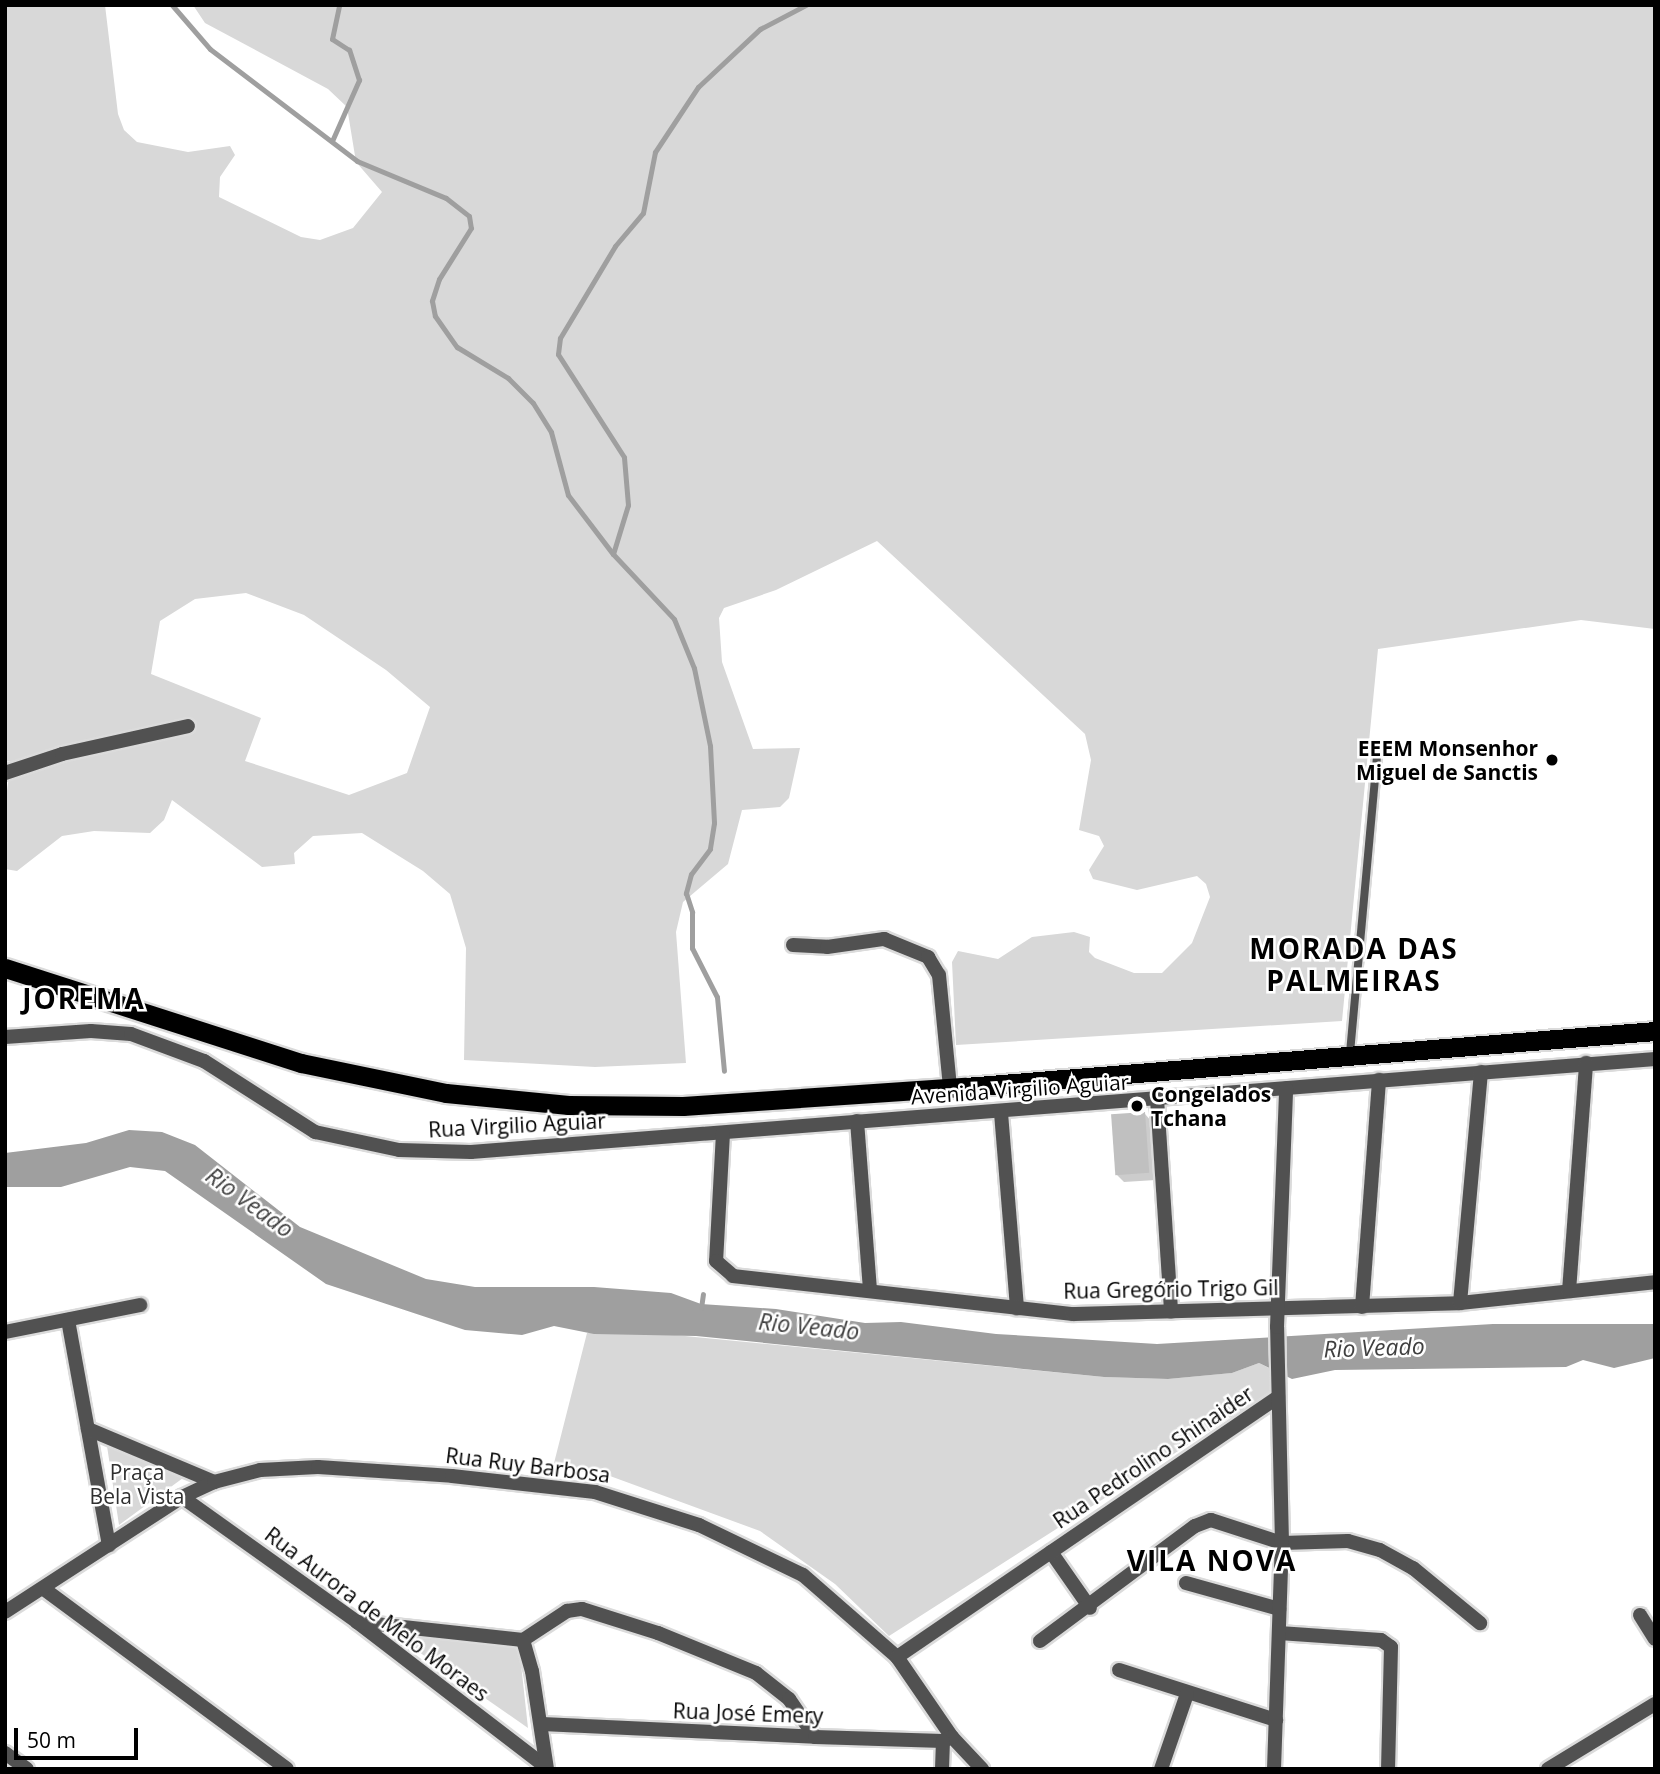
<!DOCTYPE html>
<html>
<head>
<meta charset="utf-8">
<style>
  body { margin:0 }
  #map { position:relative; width:1660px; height:1774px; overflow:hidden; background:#fff; font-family:"Open Sans",sans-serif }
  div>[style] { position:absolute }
  .green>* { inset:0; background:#d8d8d8 }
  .water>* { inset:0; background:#9f9f9f }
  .shadow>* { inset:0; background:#0003 }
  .stream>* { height:5px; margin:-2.5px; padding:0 2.5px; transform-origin:2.5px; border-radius:2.5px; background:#9f9f9f }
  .building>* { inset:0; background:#c0c0c0; transform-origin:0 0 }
  .roads { filter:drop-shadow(2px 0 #dbdbdb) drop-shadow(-2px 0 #dbdbdb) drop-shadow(0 2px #dbdbdb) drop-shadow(0 -2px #dbdbdb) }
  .service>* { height:8px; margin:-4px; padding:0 4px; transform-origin:4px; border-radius:4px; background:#515151 }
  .minor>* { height:14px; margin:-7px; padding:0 7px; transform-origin:7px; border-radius:7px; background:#515151 }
  .trunk>* { height:19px; margin:-9.5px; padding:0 9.5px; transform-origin:9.5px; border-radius:9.5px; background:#000 }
  .dots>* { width:19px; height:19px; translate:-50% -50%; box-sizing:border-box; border:4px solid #fff; border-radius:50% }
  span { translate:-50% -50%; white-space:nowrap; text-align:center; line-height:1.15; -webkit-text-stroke:5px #fff; paint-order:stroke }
  .poi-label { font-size:21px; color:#000; font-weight:700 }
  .right { translate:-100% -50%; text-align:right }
  .left { translate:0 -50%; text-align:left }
  .street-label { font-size:21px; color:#000 }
  .park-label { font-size:21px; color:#2f2f2f }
  .water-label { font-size:23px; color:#404040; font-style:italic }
  .district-label { font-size:28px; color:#000; font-weight:700; letter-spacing:2px }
  .frame { position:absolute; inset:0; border:7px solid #000; pointer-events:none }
  .scale { position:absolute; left:14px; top:1728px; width:124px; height:32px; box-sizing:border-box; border:4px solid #000; border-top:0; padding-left:9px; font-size:21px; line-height:24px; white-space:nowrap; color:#000; -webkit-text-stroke:5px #fff; paint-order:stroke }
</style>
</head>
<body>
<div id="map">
  <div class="green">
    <div style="clip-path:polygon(evenodd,5px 5px,105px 5px,118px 114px,124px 130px,137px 142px,188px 152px,230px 146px,235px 155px,220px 177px,219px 197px,301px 237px,320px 240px,353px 228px,382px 192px,356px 162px,347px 107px,328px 89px,205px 23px,193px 5px,1655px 5px,1655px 629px,1581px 620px,1378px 649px,1342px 1021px,956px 1045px,952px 962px,958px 951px,998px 959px,1032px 937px,1074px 932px,1090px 937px,1089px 952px,1095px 958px,1134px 973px,1162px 973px,1192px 943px,1210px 897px,1206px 884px,1197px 876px,1137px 890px,1093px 879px,1089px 870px,1104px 846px,1099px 836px,1079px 830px,1091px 760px,1085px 734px,877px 541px,776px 590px,724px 608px,719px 618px,722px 662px,753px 749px,800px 748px,789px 798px,780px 807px,742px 810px,728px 864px,683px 902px,676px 932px,686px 1063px,595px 1067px,464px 1060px,466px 948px,450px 894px,423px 871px,362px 833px,313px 836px,294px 853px,295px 864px,262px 867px,172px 800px,164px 820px,150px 833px,94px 831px,62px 836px,17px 871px,5px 869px,5px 806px,11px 761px,5px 762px,5px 5px,246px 593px,304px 615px,386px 670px,430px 707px,407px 773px,349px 795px,245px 761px,261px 718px,151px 674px,160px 621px,195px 599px,246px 593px)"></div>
    <div style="clip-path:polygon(644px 1332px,1104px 1377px,1168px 1379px,1232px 1373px,1259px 1363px,1281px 1374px,1280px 1386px,889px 1636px,835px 1584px,760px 1531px,610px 1476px,553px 1467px,587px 1333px)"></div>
    <div style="clip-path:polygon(107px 1446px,183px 1478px,119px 1525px)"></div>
    <div style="clip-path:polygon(396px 1636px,519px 1646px,528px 1728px)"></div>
  </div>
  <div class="water">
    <div style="clip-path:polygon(129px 1130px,162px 1132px,195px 1145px,300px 1227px,426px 1279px,475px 1287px,594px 1287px,671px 1293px,701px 1304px,776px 1309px,865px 1323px,901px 1322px,996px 1334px,1157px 1344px,1493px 1324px,1655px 1324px,1655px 1358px,1614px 1368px,1583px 1360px,1566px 1367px,1335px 1370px,1292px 1379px,1259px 1363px,1232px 1373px,1168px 1379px,1104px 1377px,696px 1336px,594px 1334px,554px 1326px,522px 1335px,465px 1330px,326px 1284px,165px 1171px,130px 1167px,61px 1187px,5px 1187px,5px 1153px,86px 1143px)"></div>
  </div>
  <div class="shadow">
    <div style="clip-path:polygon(1145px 1114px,1152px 1122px,1156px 1180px,1124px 1182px,1116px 1174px)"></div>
  </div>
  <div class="stream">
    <div style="left:172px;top:5px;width:58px;rotate:49.2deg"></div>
    <div style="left:210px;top:49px;width:185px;rotate:37.3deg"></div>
    <div style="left:357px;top:161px;width:96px;rotate:22.6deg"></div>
    <div style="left:446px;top:198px;width:29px;rotate:38deg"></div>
    <div style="left:469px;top:216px;width:12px;rotate:81deg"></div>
    <div style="left:471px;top:228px;width:60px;rotate:122.1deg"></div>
    <div style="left:439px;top:279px;width:23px;rotate:108deg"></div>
    <div style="left:432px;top:301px;width:15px;rotate:79deg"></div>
    <div style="left:435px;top:316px;width:38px;rotate:55deg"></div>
    <div style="left:457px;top:347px;width:60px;rotate:31.3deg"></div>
    <div style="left:508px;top:378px;width:35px;rotate:45deg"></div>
    <div style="left:533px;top:403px;width:34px;rotate:58deg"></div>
    <div style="left:551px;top:432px;width:65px;rotate:74.9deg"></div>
    <div style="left:568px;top:495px;width:74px;rotate:52.7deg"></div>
    <div style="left:613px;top:554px;width:89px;rotate:46.8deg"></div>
    <div style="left:674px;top:619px;width:53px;rotate:67.8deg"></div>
    <div style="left:694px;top:668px;width:80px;rotate:78.4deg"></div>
    <div style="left:710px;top:746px;width:77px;rotate:87deg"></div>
    <div style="left:714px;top:823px;width:26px;rotate:99deg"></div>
    <div style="left:710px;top:849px;width:31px;rotate:127deg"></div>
    <div style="left:691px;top:874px;width:20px;rotate:105deg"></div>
    <div style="left:686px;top:893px;width:20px;rotate:72deg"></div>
    <div style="left:692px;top:912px;width:36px;rotate:90deg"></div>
    <div style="left:692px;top:948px;width:55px;rotate:63deg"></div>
    <div style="left:717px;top:997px;width:74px;rotate:84.6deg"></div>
    <div style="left:332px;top:141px;width:67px;rotate:-66.1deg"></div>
    <div style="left:359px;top:80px;width:32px;rotate:-108deg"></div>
    <div style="left:349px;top:50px;width:20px;rotate:-147deg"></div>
    <div style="left:332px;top:39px;width:35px;rotate:-78deg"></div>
    <div style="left:613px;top:554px;width:51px;rotate:-73deg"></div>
    <div style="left:628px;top:505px;width:48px;rotate:-94.8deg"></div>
    <div style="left:624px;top:457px;width:122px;rotate:-122.7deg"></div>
    <div style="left:558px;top:354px;width:16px;rotate:-83deg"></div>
    <div style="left:560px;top:338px;width:107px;rotate:-59.1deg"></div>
    <div style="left:615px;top:246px;width:43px;rotate:-49.7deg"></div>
    <div style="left:643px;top:213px;width:62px;rotate:-78.9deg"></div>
    <div style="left:655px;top:152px;width:78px;rotate:-56.5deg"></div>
    <div style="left:698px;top:87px;width:85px;rotate:-43.1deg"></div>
    <div style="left:760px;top:29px;width:52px;rotate:-27.6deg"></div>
    <div style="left:701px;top:1308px;width:14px;rotate:-82deg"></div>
  </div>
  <div class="building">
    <div style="left:1145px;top:1112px;width:61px;height:34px;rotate:86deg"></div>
  </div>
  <div class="roads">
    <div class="service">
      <div style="left:1350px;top:1053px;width:306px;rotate:-84.8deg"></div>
    </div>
    <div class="minor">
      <div style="left:5px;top:773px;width:60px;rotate:-18.4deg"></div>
      <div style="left:62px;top:754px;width:129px;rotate:-12.5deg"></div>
      <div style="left:793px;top:945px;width:34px;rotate:3deg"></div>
      <div style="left:827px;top:947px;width:58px;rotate:-8deg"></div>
      <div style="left:884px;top:939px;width:48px;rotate:22.2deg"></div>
      <div style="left:928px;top:957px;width:21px;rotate:59deg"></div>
      <div style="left:939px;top:975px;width:114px;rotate:84.4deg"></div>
      <div style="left:5px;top:1037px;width:86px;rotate:-4deg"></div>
      <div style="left:91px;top:1031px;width:40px;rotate:4.3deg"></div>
      <div style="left:131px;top:1034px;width:78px;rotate:20.3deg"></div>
      <div style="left:204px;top:1061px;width:132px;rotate:32.6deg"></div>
      <div style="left:315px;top:1132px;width:86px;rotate:12.1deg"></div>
      <div style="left:399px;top:1150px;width:72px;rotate:1.6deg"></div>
      <div style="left:471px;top:1152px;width:1188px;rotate:-4.49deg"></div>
      <div style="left:1157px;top:1099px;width:213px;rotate:86.2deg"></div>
      <div style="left:1001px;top:1113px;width:196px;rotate:85.3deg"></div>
      <div style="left:857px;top:1121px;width:170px;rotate:85.6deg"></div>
      <div style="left:723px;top:1133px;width:128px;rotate:93.1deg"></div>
      <div style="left:716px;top:1261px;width:23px;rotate:41deg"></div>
      <div style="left:733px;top:1276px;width:342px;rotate:6.4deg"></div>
      <div style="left:1073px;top:1314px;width:387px;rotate:-1.6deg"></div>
      <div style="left:1460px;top:1303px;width:196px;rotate:-6.1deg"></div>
      <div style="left:1569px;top:1291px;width:229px;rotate:-85.7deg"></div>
      <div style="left:1460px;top:1303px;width:232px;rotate:-84.8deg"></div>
      <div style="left:1362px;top:1307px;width:228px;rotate:-85.7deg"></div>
      <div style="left:68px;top:1320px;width:229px;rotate:79.7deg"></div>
      <div style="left:5px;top:1332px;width:138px;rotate:-11.3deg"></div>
      <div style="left:88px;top:1429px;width:137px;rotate:22.8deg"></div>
      <div style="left:182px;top:1497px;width:215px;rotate:35.5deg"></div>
      <div style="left:357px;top:1622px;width:238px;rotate:37.5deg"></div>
      <div style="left:1051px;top:1552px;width:68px;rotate:55.1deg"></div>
      <div style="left:1186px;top:1583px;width:97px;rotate:15.6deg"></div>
      <div style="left:44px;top:1589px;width:302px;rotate:36.5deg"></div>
      <div style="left:5px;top:1612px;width:211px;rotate:-33deg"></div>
      <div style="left:182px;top:1497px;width:35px;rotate:-25deg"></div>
      <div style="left:214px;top:1482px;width:48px;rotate:-14.6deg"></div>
      <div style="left:260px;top:1470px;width:58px;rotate:-3deg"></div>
      <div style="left:318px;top:1467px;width:134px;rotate:3.8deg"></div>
      <div style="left:452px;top:1476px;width:144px;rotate:6.4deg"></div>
      <div style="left:595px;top:1492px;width:109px;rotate:17.6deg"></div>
      <div style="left:699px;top:1525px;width:115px;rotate:25.7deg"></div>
      <div style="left:803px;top:1575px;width:125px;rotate:41.1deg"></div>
      <div style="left:897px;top:1657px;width:97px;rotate:55.5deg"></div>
      <div style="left:952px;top:1737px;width:44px;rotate:46.8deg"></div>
      <div style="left:1640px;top:1615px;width:28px;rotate:58deg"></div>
      <div style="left:357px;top:1622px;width:167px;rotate:6.2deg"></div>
      <div style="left:523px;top:1640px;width:53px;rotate:-33.4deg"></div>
      <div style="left:567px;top:1611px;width:15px;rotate:-8deg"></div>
      <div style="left:582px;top:1609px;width:80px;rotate:17.5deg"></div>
      <div style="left:658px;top:1633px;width:106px;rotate:22.2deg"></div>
      <div style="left:756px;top:1673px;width:42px;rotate:38.2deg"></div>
      <div style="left:789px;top:1699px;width:46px;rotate:55.6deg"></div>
      <div style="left:1279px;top:1633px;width:102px;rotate:3.9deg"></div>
      <div style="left:1381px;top:1640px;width:12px;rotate:35deg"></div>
      <div style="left:1391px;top:1647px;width:122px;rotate:91.4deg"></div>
      <div style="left:523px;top:1640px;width:32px;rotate:74deg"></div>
      <div style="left:532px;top:1671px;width:99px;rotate:81.3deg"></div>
      <div style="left:1040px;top:1641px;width:193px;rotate:-36.6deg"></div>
      <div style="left:1195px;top:1526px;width:17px;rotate:-21deg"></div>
      <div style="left:1211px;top:1520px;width:75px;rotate:17.9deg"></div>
      <div style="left:1282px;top:1543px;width:66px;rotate:-1.7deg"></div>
      <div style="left:1348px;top:1541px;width:33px;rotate:16deg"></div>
      <div style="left:1380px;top:1550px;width:38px;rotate:29deg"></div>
      <div style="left:1413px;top:1568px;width:87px;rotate:39.4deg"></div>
      <div style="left:897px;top:1657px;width:461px;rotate:-34.3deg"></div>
      <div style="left:1119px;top:1670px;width:165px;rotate:17.7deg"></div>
      <div style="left:542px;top:1724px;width:273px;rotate:2.7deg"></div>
      <div style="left:815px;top:1737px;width:128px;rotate:1.8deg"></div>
      <div style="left:943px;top:1741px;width:10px;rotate:-24deg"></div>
      <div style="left:5px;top:1753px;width:27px;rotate:36deg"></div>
      <div style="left:942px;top:1769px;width:28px;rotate:-88deg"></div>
      <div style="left:1161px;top:1769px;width:79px;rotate:-70.9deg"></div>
      <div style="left:1274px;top:1769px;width:226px;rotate:-88deg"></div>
      <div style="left:1282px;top:1543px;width:216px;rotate:-91.3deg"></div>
      <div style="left:1277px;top:1327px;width:239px;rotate:-87.8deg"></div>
      <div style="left:1548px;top:1769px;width:125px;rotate:-31.3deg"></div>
    </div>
    <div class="trunk">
      <div style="left:5px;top:968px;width:311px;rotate:17.8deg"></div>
      <div style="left:301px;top:1063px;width:148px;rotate:11.7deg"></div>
      <div style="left:446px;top:1093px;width:123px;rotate:5.6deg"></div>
      <div style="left:568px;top:1105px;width:115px;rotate:0.5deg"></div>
      <div style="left:683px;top:1106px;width:283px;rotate:-3.9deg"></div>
      <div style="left:965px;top:1087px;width:692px;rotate:-4.64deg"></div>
    </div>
  </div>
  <div class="dots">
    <div style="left:1552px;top:760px;background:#000"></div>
    <div style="left:1137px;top:1106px;background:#000"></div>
  </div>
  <div class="poi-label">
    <span class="right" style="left:1538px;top:760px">EEEM Monsenhor<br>Miguel de Sanctis</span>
    <span class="left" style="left:1151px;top:1106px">Congelados<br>Tchana</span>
  </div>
  <div class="street-label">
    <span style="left:1020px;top:1089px;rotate:-4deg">Avenida Virgilio Aguiar</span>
    <span style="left:517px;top:1125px;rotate:-3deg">Rua Virgilio Aguiar</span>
    <span style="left:1171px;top:1289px;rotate:-1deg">Rua Gregório Trigo Gil</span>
    <span style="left:1153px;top:1457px;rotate:-34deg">Rua Pedrolino Shinaider</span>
    <span style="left:528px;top:1465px;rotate:7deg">Rua Ruy Barbosa</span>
    <span style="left:377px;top:1614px;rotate:37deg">Rua Aurora de Melo Moraes</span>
    <span style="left:748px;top:1713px;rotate:2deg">Rua José Emery</span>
  </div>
  <div class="park-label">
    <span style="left:137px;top:1484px">Praça<br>Bela Vista</span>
  </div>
  <div class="water-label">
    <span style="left:250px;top:1202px;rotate:36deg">Rio Veado</span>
    <span style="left:809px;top:1326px;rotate:6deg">Rio Veado</span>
    <span style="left:1374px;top:1347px;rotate:-2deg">Rio Veado</span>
  </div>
  <div class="district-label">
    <span style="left:1354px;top:964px">MORADA DAS<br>PALMEIRAS</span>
    <span style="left:84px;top:998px">JOREMA</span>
    <span style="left:1212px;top:1560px">VILA NOVA</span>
  </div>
  <div class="frame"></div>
  <div class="scale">50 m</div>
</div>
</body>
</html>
